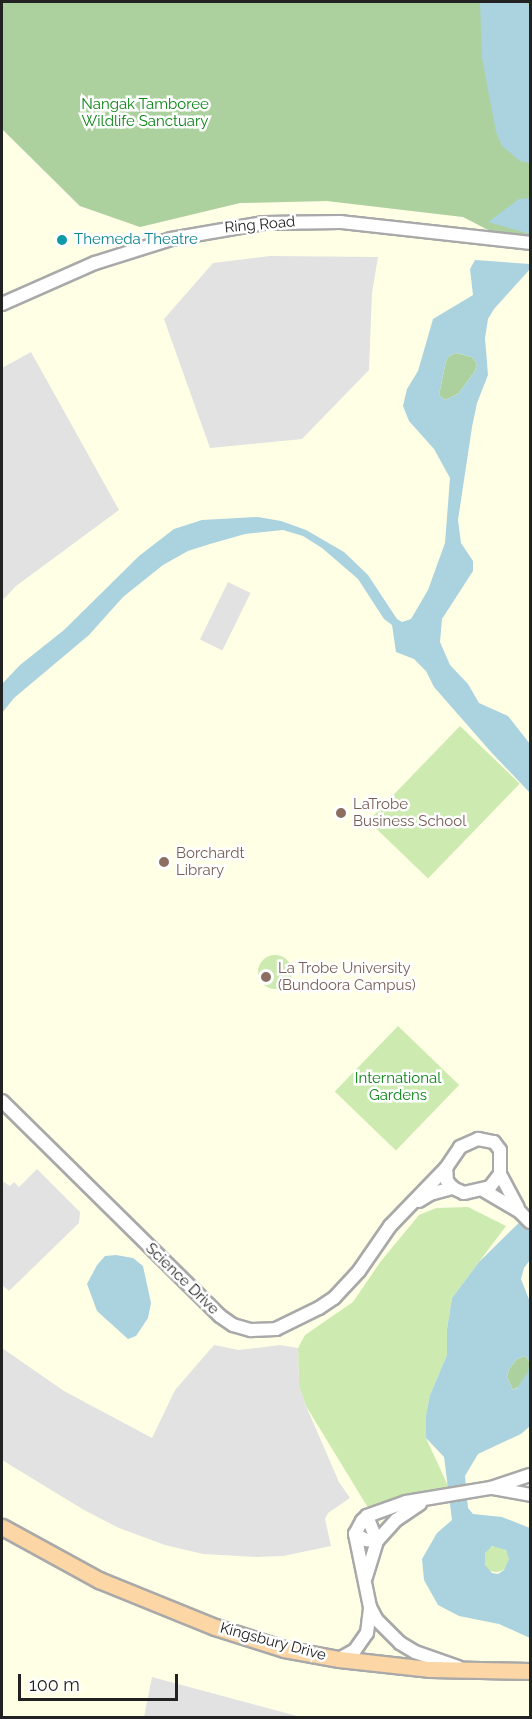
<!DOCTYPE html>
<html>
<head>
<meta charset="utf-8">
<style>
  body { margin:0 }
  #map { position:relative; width:532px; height:1719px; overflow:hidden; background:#f2efe9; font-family:Raleway,sans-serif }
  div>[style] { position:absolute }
  .education>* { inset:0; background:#ffffe5 }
  .grass>* { inset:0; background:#cdebb0; transform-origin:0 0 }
  .round { border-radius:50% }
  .forest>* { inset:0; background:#add19e }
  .parking>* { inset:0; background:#e2e2e2; transform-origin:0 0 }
  .water>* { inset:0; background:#aad3df }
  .roads { filter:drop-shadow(2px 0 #a9a9a9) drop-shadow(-2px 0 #a9a9a9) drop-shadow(0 2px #a9a9a9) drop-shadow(0 -2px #a9a9a9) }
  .minor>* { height:12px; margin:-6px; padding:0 6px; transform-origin:6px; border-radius:6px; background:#fff }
  .major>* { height:15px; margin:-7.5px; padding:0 7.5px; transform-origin:7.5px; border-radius:7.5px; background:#fcd6a4 }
  .dots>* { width:16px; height:16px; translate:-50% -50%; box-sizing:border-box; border:3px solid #fff; border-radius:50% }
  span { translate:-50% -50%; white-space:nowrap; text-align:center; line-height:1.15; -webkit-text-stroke:5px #fff; paint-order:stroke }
  .park-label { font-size:15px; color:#0c8416 }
  .street-label { font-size:15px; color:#222 }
  .culture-label { font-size:15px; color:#0d838f }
  .left { translate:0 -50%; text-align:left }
  .education-label { font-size:15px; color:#785e54 }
  .frame { position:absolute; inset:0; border:3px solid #222; pointer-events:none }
  .scale { position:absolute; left:18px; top:1674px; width:160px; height:27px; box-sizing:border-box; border:3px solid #222; border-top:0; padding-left:8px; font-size:18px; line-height:21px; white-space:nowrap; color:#222; -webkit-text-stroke:4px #fff; paint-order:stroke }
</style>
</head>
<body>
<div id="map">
  <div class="education">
    <div style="clip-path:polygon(2px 129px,79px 206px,140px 227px,240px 203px,327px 201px,463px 217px,492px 232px,530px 237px,530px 1717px,2px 1717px)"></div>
  </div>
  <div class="grass">
    <div style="left:460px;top:726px;width:83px;height:132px;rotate:44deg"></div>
    <div class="round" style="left:258px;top:955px;width:34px;height:34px"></div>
    <div style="left:398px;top:1026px;width:85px;height:91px;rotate:44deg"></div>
    <div style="clip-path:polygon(468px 1207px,506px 1226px,452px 1298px,447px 1329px,447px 1355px,430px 1395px,426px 1415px,426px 1438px,449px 1488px,370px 1511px,306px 1406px,299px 1386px,298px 1348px,305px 1335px,353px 1302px,381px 1261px,419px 1215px,436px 1208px)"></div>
    <div class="round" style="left:483px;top:1546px;width:26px;height:26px"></div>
  </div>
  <div class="forest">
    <div style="clip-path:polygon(2px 2px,530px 2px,530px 237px,492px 232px,463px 217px,327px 201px,240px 203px,140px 227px,80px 206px,2px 129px)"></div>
    <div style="clip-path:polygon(456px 353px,472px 357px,477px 364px,475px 371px,458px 394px,445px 400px,439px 395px,446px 361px,449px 356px)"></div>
    <div style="clip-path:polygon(525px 1356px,530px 1362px,529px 1371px,521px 1385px,513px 1390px,507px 1377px,509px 1369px,517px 1359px)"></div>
  </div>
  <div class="parking">
    <div style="clip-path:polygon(270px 256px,378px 257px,372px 293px,369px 370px,302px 439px,210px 448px,164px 319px,213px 263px)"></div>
    <div style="clip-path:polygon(31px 352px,119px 510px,16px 586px,2px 601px,2px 368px)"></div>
    <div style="left:228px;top:582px;width:25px;height:64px;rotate:26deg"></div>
    <div style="clip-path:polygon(37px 1169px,80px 1212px,79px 1223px,9px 1291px,2px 1285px,2px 1181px,10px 1186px,14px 1182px,19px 1187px)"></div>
    <div style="clip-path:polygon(214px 1345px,239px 1350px,280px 1345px,298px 1348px,299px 1385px,306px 1406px,339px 1482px,350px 1498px,328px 1513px,325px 1519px,331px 1546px,283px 1556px,256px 1557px,203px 1554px,165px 1545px,119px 1528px,84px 1510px,2px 1460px,2px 1348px,64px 1391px,152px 1438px,175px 1390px)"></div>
    <div style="clip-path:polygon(152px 1677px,297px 1716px,302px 1717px,144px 1717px)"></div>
  </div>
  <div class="water">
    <div style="clip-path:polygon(480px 2px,525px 2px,530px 7px,530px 163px,520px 161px,502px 146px,496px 132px,482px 58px)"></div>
    <div style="clip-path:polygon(530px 198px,530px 234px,488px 222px,519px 199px)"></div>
    <div style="clip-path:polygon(evenodd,475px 260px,530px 264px,530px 269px,494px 309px,488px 319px,485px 338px,488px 375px,477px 403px,472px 427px,458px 520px,461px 543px,473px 561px,473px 571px,442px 619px,440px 642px,450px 665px,468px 684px,479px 703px,508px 716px,530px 744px,530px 793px,491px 752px,434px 687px,426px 671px,414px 659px,396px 652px,392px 625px,384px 619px,358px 579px,322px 548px,303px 536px,283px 530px,245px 534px,210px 544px,188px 551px,163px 565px,123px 597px,89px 635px,14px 698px,2px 713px,2px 684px,20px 665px,64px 630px,139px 556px,174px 529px,202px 520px,258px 517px,281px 521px,306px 530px,344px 552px,368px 575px,397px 619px,402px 622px,411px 619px,428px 590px,445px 543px,450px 478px,434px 449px,409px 421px,403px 406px,407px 389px,418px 371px,433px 319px,473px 295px,470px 269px,475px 260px,456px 353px,472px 357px,477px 364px,475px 371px,458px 394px,445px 400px,439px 395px,446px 361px,449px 356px,456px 353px)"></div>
    <div style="clip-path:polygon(evenodd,530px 1212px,530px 1260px,524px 1268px,521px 1279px,530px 1302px,530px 1362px,525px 1356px,517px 1359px,509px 1369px,507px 1377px,513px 1390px,517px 1388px,528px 1372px,530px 1363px,530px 1426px,521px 1434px,478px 1454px,465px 1476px,468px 1508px,473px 1514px,502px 1517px,530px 1528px,530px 1638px,499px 1624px,459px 1616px,438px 1605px,424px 1580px,422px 1559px,437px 1533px,452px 1520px,444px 1457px,426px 1438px,426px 1415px,430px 1395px,447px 1355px,447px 1329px,452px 1298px,479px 1262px,530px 1212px,492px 1546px,506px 1550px,509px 1559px,504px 1570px,498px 1574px,492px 1573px,485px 1565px,485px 1553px,492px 1546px)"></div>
    <div style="clip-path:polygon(116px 1255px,133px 1258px,143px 1266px,151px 1303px,148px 1318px,136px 1336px,128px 1339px,97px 1311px,87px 1284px,97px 1265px,105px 1256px)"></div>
  </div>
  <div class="roads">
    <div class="minor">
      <div style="left:2px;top:304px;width:102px;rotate:-23.8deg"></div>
      <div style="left:95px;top:263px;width:80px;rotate:-17.5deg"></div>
      <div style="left:171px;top:239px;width:94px;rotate:-9.8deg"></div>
      <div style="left:264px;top:223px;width:77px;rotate:-0.7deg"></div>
      <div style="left:341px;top:222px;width:190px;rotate:6.3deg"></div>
      <div style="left:2px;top:1101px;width:306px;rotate:44.6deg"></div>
      <div style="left:220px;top:1316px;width:16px;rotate:35deg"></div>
      <div style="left:233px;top:1325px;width:19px;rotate:16deg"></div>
      <div style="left:251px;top:1330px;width:25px;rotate:-2deg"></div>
      <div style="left:276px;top:1329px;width:48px;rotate:-26deg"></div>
      <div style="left:319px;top:1308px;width:18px;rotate:-34deg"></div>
      <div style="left:334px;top:1298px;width:37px;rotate:-47deg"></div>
      <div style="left:359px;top:1271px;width:55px;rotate:-55.4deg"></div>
      <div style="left:390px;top:1226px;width:81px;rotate:-46deg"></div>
      <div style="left:478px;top:1139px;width:16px;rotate:11deg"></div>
      <div style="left:494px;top:1142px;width:10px;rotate:53deg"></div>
      <div style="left:500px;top:1150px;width:24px;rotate:90deg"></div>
      <div style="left:500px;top:1174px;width:16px;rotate:128deg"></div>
      <div style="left:490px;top:1187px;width:27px;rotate:167deg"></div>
      <div style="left:464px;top:1193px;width:12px;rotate:-156deg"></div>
      <div style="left:453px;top:1188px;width:9px;rotate:-131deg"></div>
      <div style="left:447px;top:1181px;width:13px;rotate:-94deg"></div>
      <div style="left:446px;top:1168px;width:25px;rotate:-56deg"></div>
      <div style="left:460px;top:1147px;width:20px;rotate:-24deg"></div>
      <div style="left:500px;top:1174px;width:38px;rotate:62deg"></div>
      <div style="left:483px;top:1190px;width:43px;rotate:30.7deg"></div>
      <div style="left:520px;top:1212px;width:14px;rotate:45deg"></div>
      <div style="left:419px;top:1201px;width:13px;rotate:-32deg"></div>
      <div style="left:430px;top:1194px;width:24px;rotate:-15deg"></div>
      <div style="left:492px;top:1488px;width:39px;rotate:10deg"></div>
      <div style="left:355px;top:1534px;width:13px;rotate:29deg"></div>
      <div style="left:366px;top:1540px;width:11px;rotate:5deg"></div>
      <div style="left:377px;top:1541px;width:28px;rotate:-48deg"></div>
      <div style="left:396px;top:1520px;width:29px;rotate:-34deg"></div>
      <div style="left:366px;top:1577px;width:38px;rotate:-73deg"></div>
      <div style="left:377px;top:1541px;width:27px;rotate:-112deg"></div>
      <div style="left:370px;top:1607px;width:15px;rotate:62deg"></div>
      <div style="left:377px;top:1620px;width:33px;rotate:45deg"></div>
      <div style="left:400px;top:1643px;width:17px;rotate:31deg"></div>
      <div style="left:415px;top:1652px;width:46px;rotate:19.2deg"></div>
      <div style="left:339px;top:1659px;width:18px;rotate:-29deg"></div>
      <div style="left:355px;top:1650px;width:21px;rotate:-55deg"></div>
      <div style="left:367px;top:1633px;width:26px;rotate:-83deg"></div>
      <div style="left:370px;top:1607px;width:75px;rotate:-101.6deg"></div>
      <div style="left:355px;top:1534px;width:15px;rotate:-62deg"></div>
      <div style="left:362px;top:1521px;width:7px;rotate:-45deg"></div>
      <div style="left:367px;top:1516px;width:41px;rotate:-19.7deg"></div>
      <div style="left:406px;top:1502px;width:86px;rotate:-9.4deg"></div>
      <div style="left:491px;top:1488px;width:41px;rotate:-18.4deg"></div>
    </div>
    <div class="major">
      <div style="left:2px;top:1527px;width:111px;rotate:28.7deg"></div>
      <div style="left:99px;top:1580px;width:125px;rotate:22.1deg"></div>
      <div style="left:215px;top:1627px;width:72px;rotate:17.7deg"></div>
      <div style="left:284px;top:1649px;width:56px;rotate:10.3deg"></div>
      <div style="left:339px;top:1659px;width:92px;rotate:6.3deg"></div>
      <div style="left:430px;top:1669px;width:100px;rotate:1.1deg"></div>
    </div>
  </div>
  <div class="dots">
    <div style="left:62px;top:240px;background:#0f9aa8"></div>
    <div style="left:341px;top:813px;background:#8d6e63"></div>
    <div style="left:164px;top:862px;background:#8d6e63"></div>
    <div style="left:266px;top:977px;background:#8d6e63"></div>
  </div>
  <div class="park-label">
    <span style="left:145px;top:113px">Nangak Tamboree<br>Wildlife Sanctuary</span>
    <span style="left:398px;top:1087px">International<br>Gardens</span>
  </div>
  <div class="street-label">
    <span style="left:260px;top:225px;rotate:-5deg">Ring Road</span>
    <span style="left:182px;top:1279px;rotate:44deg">Science Drive</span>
    <span style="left:273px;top:1642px;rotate:15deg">Kingsbury Drive</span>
  </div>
  <div class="culture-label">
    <span class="left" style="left:74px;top:240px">Themeda Theatre</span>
  </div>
  <div class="education-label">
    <span class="left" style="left:353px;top:813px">LaTrobe<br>Business School</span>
    <span class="left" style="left:176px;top:862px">Borchardt<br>Library</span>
    <span class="left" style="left:278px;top:977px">La Trobe University<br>(Bundoora Campus)</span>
  </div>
  <div class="frame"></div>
  <div class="scale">100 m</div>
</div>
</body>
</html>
